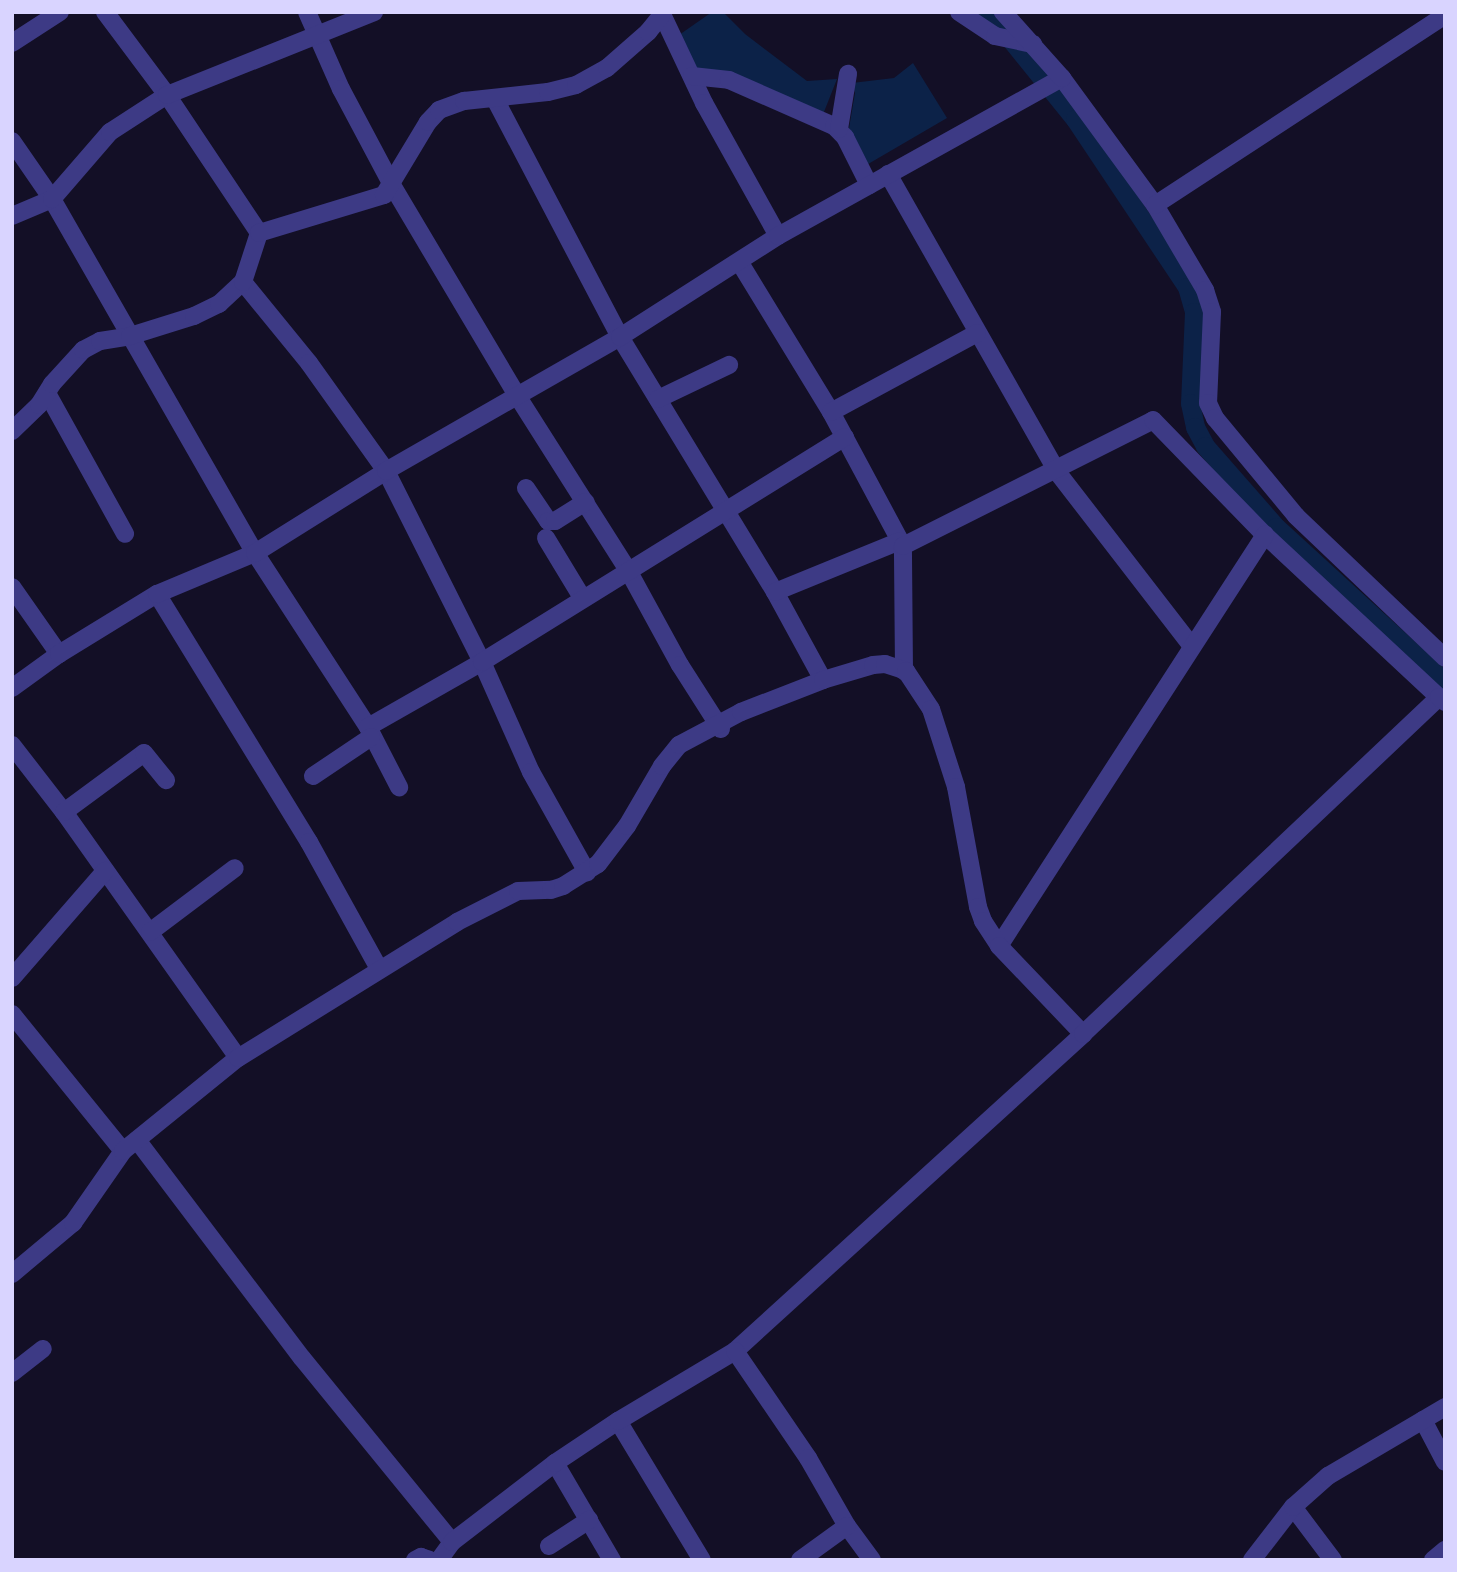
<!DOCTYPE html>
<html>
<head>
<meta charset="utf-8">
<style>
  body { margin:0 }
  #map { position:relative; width:1457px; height:1572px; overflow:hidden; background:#130f26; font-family:"DM Sans",sans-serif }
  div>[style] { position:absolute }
  .water>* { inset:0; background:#0c2248 }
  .canal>* { height:19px; margin:-9.5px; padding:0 9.5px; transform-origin:9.5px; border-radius:9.5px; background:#0c2248 }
  .minor>* { height:18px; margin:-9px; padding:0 9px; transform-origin:9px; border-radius:9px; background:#3d3a85 }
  span { translate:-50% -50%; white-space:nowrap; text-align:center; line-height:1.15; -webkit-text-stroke:5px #130f26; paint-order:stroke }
  .frame { position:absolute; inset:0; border:14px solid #d9d4ff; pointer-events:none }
</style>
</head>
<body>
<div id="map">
  <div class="water">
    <div style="clip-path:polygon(712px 12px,723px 12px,745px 34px,807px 81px,837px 79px,822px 117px,699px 75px,679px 35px)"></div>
    <div style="clip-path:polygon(913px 63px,947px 118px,863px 167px,848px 134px,855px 93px,852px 83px,894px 78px)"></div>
  </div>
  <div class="canal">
    <div style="left:983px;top:12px;width:35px;rotate:44deg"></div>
    <div style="left:1008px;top:36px;width:107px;rotate:51.1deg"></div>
    <div style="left:1075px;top:119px;width:202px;rotate:56.3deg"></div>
    <div style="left:1187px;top:287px;width:26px;rotate:74deg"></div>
    <div style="left:1194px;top:312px;width:91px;rotate:92.5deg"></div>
    <div style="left:1190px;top:403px;width:25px;rotate:78deg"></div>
    <div style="left:1195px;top:427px;width:21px;rotate:62deg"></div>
    <div style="left:1205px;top:446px;width:108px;rotate:48.8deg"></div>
    <div style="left:1276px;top:527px;width:229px;rotate:42.5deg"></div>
  </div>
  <div class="minor">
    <div style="left:105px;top:12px;width:104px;rotate:53.2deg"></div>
    <div style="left:167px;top:95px;width:166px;rotate:56.3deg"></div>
    <div style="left:307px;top:12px;width:84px;rotate:66.2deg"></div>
    <div style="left:341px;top:89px;width:109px;rotate:62deg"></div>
    <div style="left:392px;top:185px;width:247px;rotate:59.3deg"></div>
    <div style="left:518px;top:397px;width:207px;rotate:57.6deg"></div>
    <div style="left:629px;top:572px;width:106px;rotate:61.3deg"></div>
    <div style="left:680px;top:665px;width:76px;rotate:57.4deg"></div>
    <div style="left:661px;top:12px;width:101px;rotate:64.7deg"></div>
    <div style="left:704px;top:103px;width:152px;rotate:60.9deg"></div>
    <div style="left:959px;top:12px;width:43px;rotate:33.7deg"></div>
    <div style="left:995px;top:36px;width:39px;rotate:12deg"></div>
    <div style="left:12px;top:43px;width:57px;rotate:-32.9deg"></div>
    <div style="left:692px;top:76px;width:37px;rotate:6deg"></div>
    <div style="left:729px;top:80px;width:115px;rotate:23.7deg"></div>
    <div style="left:834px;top:126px;width:16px;rotate:45deg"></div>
    <div style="left:845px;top:137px;width:54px;rotate:63.4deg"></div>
    <div style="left:1062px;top:78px;width:157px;rotate:53.8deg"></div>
    <div style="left:1155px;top:205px;width:99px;rotate:59.5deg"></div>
    <div style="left:1205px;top:290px;width:23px;rotate:72deg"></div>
    <div style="left:1212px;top:312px;width:91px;rotate:92.5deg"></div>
    <div style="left:1208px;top:403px;width:17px;rotate:65deg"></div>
    <div style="left:1215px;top:418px;width:127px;rotate:50.4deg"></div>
    <div style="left:1296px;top:516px;width:206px;rotate:43.6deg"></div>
    <div style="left:495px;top:99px;width:269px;rotate:62.3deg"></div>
    <div style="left:620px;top:337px;width:298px;rotate:58.7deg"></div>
    <div style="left:775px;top:592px;width:100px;rotate:61.4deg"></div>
    <div style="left:839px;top:129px;width:56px;rotate:-80.7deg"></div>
    <div style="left:12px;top:141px;width:70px;rotate:55.4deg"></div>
    <div style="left:52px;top:199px;width:408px;rotate:60.2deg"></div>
    <div style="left:255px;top:553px;width:207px;rotate:57deg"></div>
    <div style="left:368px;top:727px;width:68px;rotate:62.7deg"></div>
    <div style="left:888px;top:174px;width:344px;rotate:60.4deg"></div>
    <div style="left:1058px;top:473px;width:217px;rotate:52.3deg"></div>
    <div style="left:1155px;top:205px;width:347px;rotate:-33.2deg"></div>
    <div style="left:12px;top:216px;width:43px;rotate:-23deg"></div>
    <div style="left:52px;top:199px;width:89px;rotate:-49.1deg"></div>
    <div style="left:110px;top:132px;width:68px;rotate:-33deg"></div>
    <div style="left:167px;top:95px;width:223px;rotate:-21.8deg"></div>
    <div style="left:740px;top:263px;width:175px;rotate:58.6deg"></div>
    <div style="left:831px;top:412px;width:152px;rotate:61.8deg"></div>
    <div style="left:243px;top:282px;width:104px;rotate:50.8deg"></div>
    <div style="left:309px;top:363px;width:133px;rotate:54.5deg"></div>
    <div style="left:386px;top:471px;width:214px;rotate:63.3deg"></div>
    <div style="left:482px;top:662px;width:120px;rotate:66deg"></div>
    <div style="left:531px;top:772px;width:115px;rotate:60.8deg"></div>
    <div style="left:47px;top:393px;width:161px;rotate:61deg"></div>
    <div style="left:658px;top:399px;width:79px;rotate:-25.6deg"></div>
    <div style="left:831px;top:412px;width:166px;rotate:-28.4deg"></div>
    <div style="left:12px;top:431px;width:37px;rotate:-44deg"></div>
    <div style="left:39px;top:405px;width:25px;rotate:-58deg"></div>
    <div style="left:52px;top:384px;width:46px;rotate:-47.6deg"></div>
    <div style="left:83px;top:350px;width:19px;rotate:-28deg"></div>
    <div style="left:100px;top:341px;width:30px;rotate:-9deg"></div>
    <div style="left:130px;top:336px;width:67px;rotate:-17.4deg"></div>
    <div style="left:194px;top:316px;width:28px;rotate:-26deg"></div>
    <div style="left:219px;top:304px;width:33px;rotate:-43deg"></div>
    <div style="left:243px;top:282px;width:52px;rotate:-71.9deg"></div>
    <div style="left:259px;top:233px;width:131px;rotate:-16.9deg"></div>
    <div style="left:384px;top:195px;width:85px;rotate:-58.9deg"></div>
    <div style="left:428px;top:122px;width:16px;rotate:-47deg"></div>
    <div style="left:439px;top:110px;width:27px;rotate:-20deg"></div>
    <div style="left:464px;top:101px;width:84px;rotate:-6.1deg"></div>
    <div style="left:548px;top:92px;width:29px;rotate:-14deg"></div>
    <div style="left:576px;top:85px;width:35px;rotate:-29deg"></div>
    <div style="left:607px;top:68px;width:55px;rotate:-41.3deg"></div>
    <div style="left:648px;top:32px;width:21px;rotate:-51deg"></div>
    <div style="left:526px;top:488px;width:40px;rotate:56deg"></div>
    <div style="left:548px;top:521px;width:7px"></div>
    <div style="left:555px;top:521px;width:36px;rotate:-32deg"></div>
    <div style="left:546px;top:538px;width:71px;rotate:58.8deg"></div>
    <div style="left:12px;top:587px;width:82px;rotate:55deg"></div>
    <div style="left:775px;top:592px;width:135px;rotate:-22.2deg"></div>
    <div style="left:157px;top:594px;width:291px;rotate:58.5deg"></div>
    <div style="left:309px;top:842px;width:145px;rotate:61.1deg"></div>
    <div style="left:904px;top:671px;width:125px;rotate:-90.5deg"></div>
    <div style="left:903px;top:546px;width:280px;rotate:-26.7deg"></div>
    <div style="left:1153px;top:420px;width:161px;rotate:45.8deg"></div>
    <div style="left:1265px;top:535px;width:238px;rotate:43deg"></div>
    <div style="left:12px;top:688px;width:58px;rotate:-35.9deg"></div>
    <div style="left:59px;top:654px;width:115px;rotate:-31.5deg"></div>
    <div style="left:157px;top:594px;width:106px;rotate:-22.7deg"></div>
    <div style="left:255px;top:553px;width:155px;rotate:-32deg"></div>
    <div style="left:386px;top:471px;width:270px;rotate:-29.8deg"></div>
    <div style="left:620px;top:337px;width:188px;rotate:-32.6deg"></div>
    <div style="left:778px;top:236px;width:325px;rotate:-29.1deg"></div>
    <div style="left:1062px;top:78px;width:89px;rotate:-131.8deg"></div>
    <div style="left:368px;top:727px;width:131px;rotate:-29.7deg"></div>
    <div style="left:482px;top:662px;width:427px;rotate:-31.8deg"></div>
    <div style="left:12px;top:745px;width:85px;rotate:52.2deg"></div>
    <div style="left:64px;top:812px;width:301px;rotate:54.7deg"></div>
    <div style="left:313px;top:776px;width:70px;rotate:-33.9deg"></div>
    <div style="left:64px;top:812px;width:99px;rotate:-36.4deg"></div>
    <div style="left:144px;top:753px;width:35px;rotate:51deg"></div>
    <div style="left:150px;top:932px;width:106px;rotate:-37deg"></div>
    <div style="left:999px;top:946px;width:490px;rotate:-57.1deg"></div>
    <div style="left:12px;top:978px;width:142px;rotate:-49deg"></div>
    <div style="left:12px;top:1014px;width:176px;rotate:51deg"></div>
    <div style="left:137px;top:1140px;width:273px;rotate:52.9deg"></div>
    <div style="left:302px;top:1358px;width:237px;rotate:50.8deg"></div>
    <div style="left:12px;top:1274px;width:80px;rotate:-39.9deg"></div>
    <div style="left:73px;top:1223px;width:88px;rotate:-55.2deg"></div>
    <div style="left:123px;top:1151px;width:148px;rotate:-39deg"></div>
    <div style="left:238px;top:1058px;width:258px;rotate:-31.8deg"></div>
    <div style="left:457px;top:922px;width:68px;rotate:-26.9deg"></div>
    <div style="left:518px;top:891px;width:33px;rotate:-2deg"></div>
    <div style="left:551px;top:890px;width:13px;rotate:-18deg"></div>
    <div style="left:563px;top:886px;width:41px;rotate:-32.2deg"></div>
    <div style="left:598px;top:864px;width:48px;rotate:-52.7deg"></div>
    <div style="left:627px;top:826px;width:69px;rotate:-59.7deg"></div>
    <div style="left:662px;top:766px;width:27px;rotate:-51deg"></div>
    <div style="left:679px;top:745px;width:70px;rotate:-28deg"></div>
    <div style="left:741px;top:712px;width:88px;rotate:-21.3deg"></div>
    <div style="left:823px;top:680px;width:52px;rotate:-16.7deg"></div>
    <div style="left:873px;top:665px;width:12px;rotate:-5deg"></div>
    <div style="left:885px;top:664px;width:22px;rotate:18deg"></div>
    <div style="left:906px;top:671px;width:45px;rotate:56.7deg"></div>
    <div style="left:931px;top:709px;width:82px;rotate:72.2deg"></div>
    <div style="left:956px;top:787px;width:122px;rotate:79.6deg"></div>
    <div style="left:978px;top:907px;width:15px;rotate:70deg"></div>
    <div style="left:983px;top:921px;width:30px;rotate:57deg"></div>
    <div style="left:999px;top:946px;width:122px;rotate:46.3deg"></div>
    <div style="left:735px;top:1351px;width:471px;rotate:-42.3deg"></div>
    <div style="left:1083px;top:1034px;width:490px;rotate:-43.4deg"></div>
    <div style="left:1439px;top:697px;width:8px;rotate:40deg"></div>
    <div style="left:12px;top:1373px;width:39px;rotate:-38deg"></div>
    <div style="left:1423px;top:1420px;width:47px;rotate:62.4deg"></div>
    <div style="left:618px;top:1421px;width:162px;rotate:58.9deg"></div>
    <div style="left:555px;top:1463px;width:113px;rotate:59.6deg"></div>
    <div style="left:1293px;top:1507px;width:66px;rotate:53deg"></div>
    <div style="left:549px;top:1546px;width:48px;rotate:-33deg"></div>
    <div style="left:415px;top:1560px;width:7px;rotate:-27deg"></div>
    <div style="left:421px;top:1557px;width:9px;rotate:18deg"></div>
    <div style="left:439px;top:1560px;width:22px;rotate:-54deg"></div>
    <div style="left:452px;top:1542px;width:130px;rotate:-37.5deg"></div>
    <div style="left:555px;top:1463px;width:76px;rotate:-33.7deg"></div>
    <div style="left:618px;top:1421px;width:136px;rotate:-30.9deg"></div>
    <div style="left:735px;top:1351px;width:130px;rotate:55.7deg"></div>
    <div style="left:808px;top:1458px;width:78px;rotate:60.2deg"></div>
    <div style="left:847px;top:1526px;width:42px;rotate:53.7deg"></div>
    <div style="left:800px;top:1560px;width:58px;rotate:-35.9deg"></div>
    <div style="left:1252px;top:1560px;width:67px;rotate:-52.3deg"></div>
    <div style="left:1293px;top:1507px;width:47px;rotate:-41.5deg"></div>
    <div style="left:1328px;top:1476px;width:136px;rotate:-30.5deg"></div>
    <div style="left:1433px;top:1560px;width:16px;rotate:-40deg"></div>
  </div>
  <div class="frame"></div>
</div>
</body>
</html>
